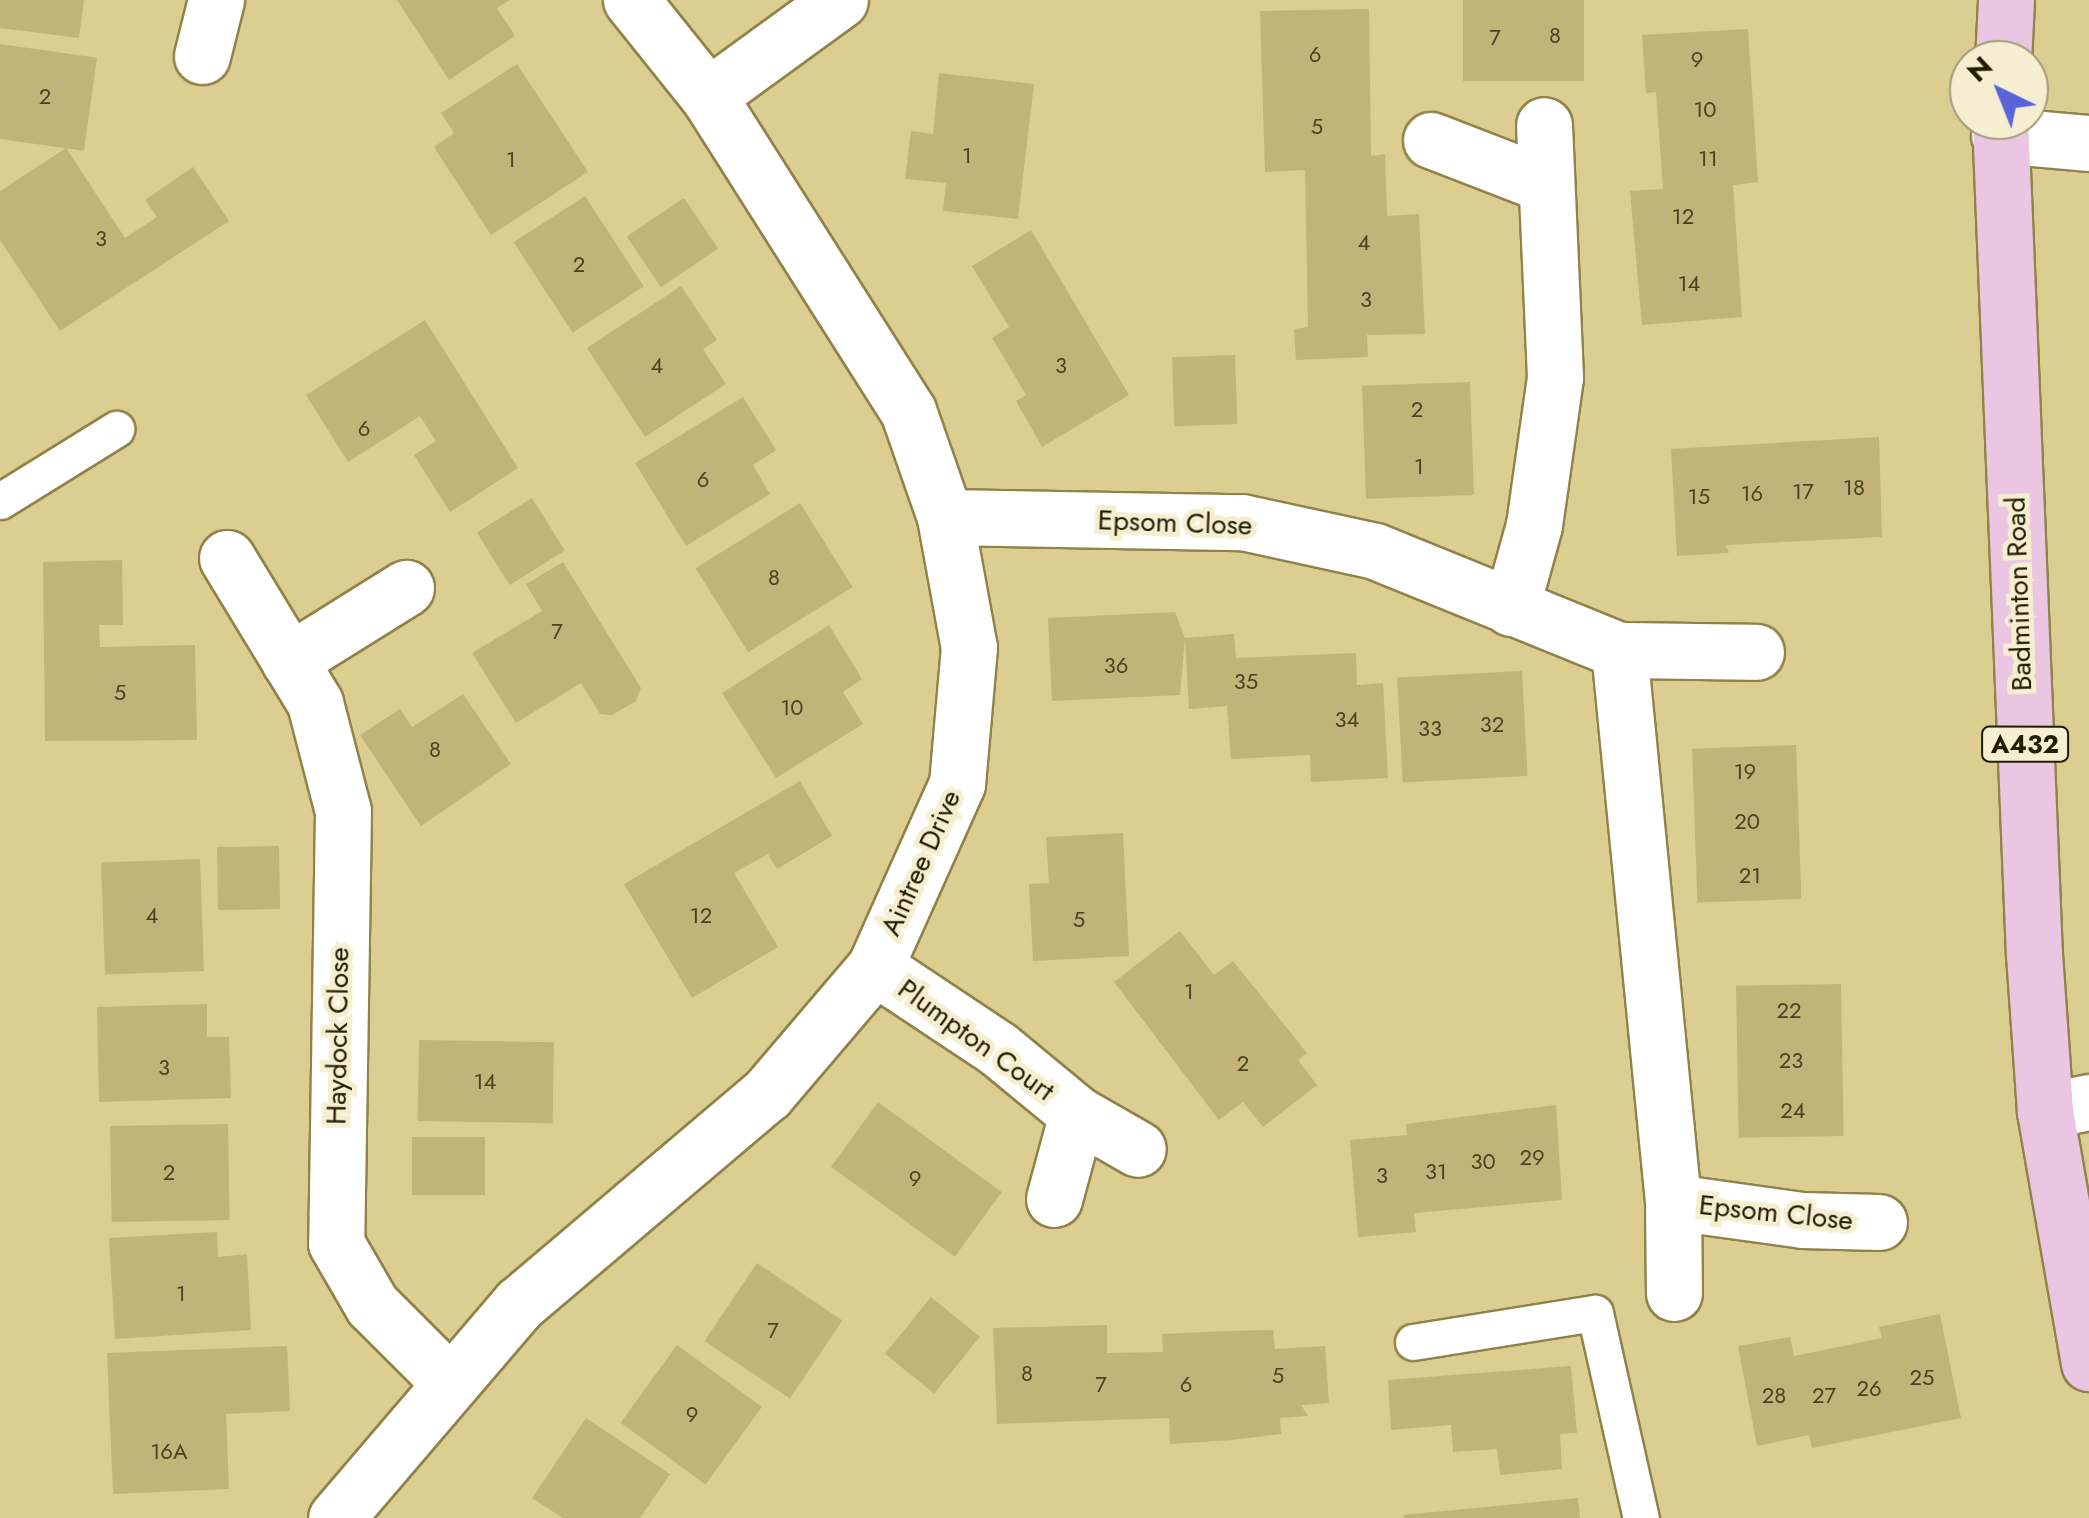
<!DOCTYPE html>
<html>
<head>
<meta charset="utf-8">
<style>
  body { margin:0 }
  #map { position:relative; width:2089px; height:1518px; overflow:hidden; background:#dccd91; font-family:Jost,sans-serif }
  div>[style] { position:absolute }
  .building>* { inset:0; background:#c2b378; transform-origin:0 0 }
  .roads { filter:drop-shadow(2px 0 #918249) drop-shadow(-2px 0 #918249) drop-shadow(0 2px #918249) drop-shadow(0 -2px #918249) }
  .service>* { height:35px; margin:-17.5px; padding:0 17.5px; transform-origin:17.5px; border-radius:17.5px; background:#fff }
  .minor>* { height:55px; margin:-27.5px; padding:0 27.5px; transform-origin:27.5px; border-radius:27.5px; background:#fff }
  .primary>* { height:55px; margin:-27.5px; padding:0 27.5px; transform-origin:27.5px; border-radius:27.5px; background:#eac6e2 }
  span { translate:-50% -50%; white-space:nowrap; text-align:center; line-height:1.15; -webkit-text-stroke:10px #f5eed0; paint-order:stroke }
  .number-label { font-size:22px; color:#4a4222 }
  .number-label span { -webkit-text-stroke-width:0 }
  .shield-label span { padding:2px 8px; background:#f5eed0; border:2px solid; border-radius:8px; -webkit-text-stroke-width:0 }
  .shield-label { font-size:25px; color:#221c05; font-weight:700 }
  .street-label { font-size:28px; color:#221c05 }
  .north { position:absolute; left:1949px; top:40px; width:100px; height:100px; box-sizing:border-box; background:#f5eed0; border:2px solid #a19a7f; border-radius:50%; rotate:317deg; font-size:28px; font-weight:700; line-height:40px; text-align:center; color:#221c05 }
  .north::after { content:''; display:block; margin:auto; width:35px; height:45px; background:#5963da; clip-path:polygon(50% 0,100% 100%,50% 72%,0 100%) }
</style>
</head>
<body>
<div id="map">
  <div class="building">
    <div style="clip-path:polygon(0 0,84px 0,79px 38px,0 28px)"></div>
    <div style="clip-path:polygon(397px 0,510px 0,497px 8px,515px 36px,449px 80px)"></div>
    <div style="left:1463px;top:0;width:121px;height:81px"></div>
    <div style="clip-path:polygon(1369px 9px,1371px 156px,1385px 154px,1387px 216px,1419px 214px,1425px 334px,1367px 335px,1368px 357px,1296px 360px,1294px 329px,1308px 327px,1305px 170px,1265px 172px,1260px 11px)"></div>
    <div style="clip-path:polygon(1748px 29px,1758px 182px,1733px 185px,1742px 317px,1642px 325px,1630px 191px,1663px 189px,1656px 92px,1646px 93px,1642px 35px)"></div>
    <div style="left:0;top:44px;width:98px;height:94px;rotate:8deg"></div>
    <div style="clip-path:polygon(517px 64px,588px 172px,491px 235px,434px 147px,454px 133px,441px 113px)"></div>
    <div style="clip-path:polygon(939px 73px,1034px 84px,1018px 219px,943px 211px,946px 183px,905px 179px,911px 131px,933px 134px)"></div>
    <div style="clip-path:polygon(66px 148px,125px 238px,157px 217px,145px 200px,193px 167px,229px 221px,60px 331px,0 240px,0 191px)"></div>
    <div style="left:585px;top:196px;width:108px;height:85px;rotate:57deg"></div>
    <div style="left:684px;top:198px;width:61px;height:69px;rotate:56deg"></div>
    <div style="clip-path:polygon(1031px 230px,1129px 395px,1042px 447px,1016px 401px,1026px 395px,992px 338px,1009px 327px,972px 266px)"></div>
    <div style="clip-path:polygon(681px 286px,717px 340px,703px 349px,726px 384px,645px 437px,587px 348px)"></div>
    <div style="clip-path:polygon(425px 320px,518px 468px,450px 512px,414px 455px,436px 441px,420px 416px,348px 462px,306px 395px)"></div>
    <div style="left:1235px;top:355px;width:69px;height:63px;rotate:88deg"></div>
    <div style="left:1470px;top:382px;width:113px;height:108px;rotate:88deg"></div>
    <div style="clip-path:polygon(743px 397px,776px 450px,753px 465px,770px 494px,686px 546px,635px 463px)"></div>
    <div style="clip-path:polygon(1879px 437px,1882px 537px,1726px 545px,1729px 553px,1677px 556px,1671px 449px)"></div>
    <div style="left:532px;top:498px;width:62px;height:65px;rotate:58deg"></div>
    <div style="left:800px;top:503px;width:99px;height:123px;rotate:58deg"></div>
    <div style="clip-path:polygon(122px 560px,123px 625px,99px 625px,100px 647px,195px 645px,197px 740px,45px 741px,43px 562px)"></div>
    <div style="clip-path:polygon(563px 562px,641px 688px,636px 701px,612px 715px,600px 714px,581px 683px,516px 723px,472px 653px,542px 611px,526px 584px)"></div>
    <div style="clip-path:polygon(1175px 612px,1185px 638px,1234px 634px,1236px 658px,1356px 653px,1357px 685px,1383px 683px,1388px 778px,1311px 782px,1310px 755px,1231px 759px,1227px 706px,1189px 709px,1185px 638px,1180px 695px,1052px 701px,1048px 618px)"></div>
    <div style="clip-path:polygon(829px 625px,862px 679px,843px 692px,863px 724px,776px 778px,722px 693px)"></div>
    <div style="left:1522px;top:671px;width:105px;height:125px;rotate:87deg"></div>
    <div style="clip-path:polygon(463px 694px,511px 764px,421px 826px,360px 735px,400px 709px,412px 727px)"></div>
    <div style="left:1796px;top:745px;width:154px;height:104px;rotate:88deg"></div>
    <div style="clip-path:polygon(800px 781px,832px 836px,777px 869px,768px 854px,734px 873px,778px 947px,692px 998px,624px 884px)"></div>
    <div style="clip-path:polygon(1123px 833px,1129px 956px,1033px 961px,1029px 884px,1049px 883px,1046px 837px)"></div>
    <div style="left:279px;top:846px;width:63px;height:62px;rotate:89deg"></div>
    <div style="left:200px;top:859px;width:112px;height:99px;rotate:88deg"></div>
    <div style="clip-path:polygon(1180px 931px,1214px 975px,1233px 961px,1307px 1053px,1298px 1060px,1317px 1085px,1263px 1127px,1243px 1102px,1219px 1120px,1114px 982px)"></div>
    <div style="left:1841px;top:984px;width:152px;height:105px;rotate:89deg"></div>
    <div style="clip-path:polygon(207px 1004px,207px 1037px,229px 1037px,231px 1098px,99px 1102px,97px 1007px)"></div>
    <div style="left:419px;top:1040px;width:135px;height:81px;rotate:1deg"></div>
    <div style="left:878px;top:1102px;width:153px;height:80px;rotate:36deg"></div>
    <div style="clip-path:polygon(1556px 1105px,1562px 1200px,1414px 1213px,1416px 1232px,1358px 1237px,1350px 1140px,1407px 1135px,1406px 1124px)"></div>
    <div style="left:228px;top:1124px;width:96px;height:118px;rotate:89deg"></div>
    <div style="left:412px;top:1137px;width:73px;height:58px"></div>
    <div style="clip-path:polygon(217px 1232px,218px 1257px,247px 1254px,251px 1330px,115px 1339px,109px 1238px)"></div>
    <div style="left:757px;top:1263px;width:103px;height:94px;rotate:34deg"></div>
    <div style="left:931px;top:1297px;width:63px;height:73px;rotate:39deg"></div>
    <div style="clip-path:polygon(1940px 1314px,1961px 1418px,1812px 1448px,1809px 1435px,1757px 1446px,1738px 1346px,1790px 1337px,1794px 1356px,1882px 1338px,1879px 1327px)"></div>
    <div style="clip-path:polygon(1107px 1325px,1107px 1353px,1163px 1352px,1162px 1334px,1226px 1331px,1273px 1330px,1275px 1349px,1325px 1346px,1329px 1403px,1301px 1405px,1308px 1416px,1280px 1418px,1281px 1434px,1232px 1440px,1170px 1444px,1169px 1418px,997px 1424px,993px 1328px)"></div>
    <div style="left:677px;top:1345px;width:105px;height:96px;rotate:36deg"></div>
    <div style="clip-path:polygon(287px 1346px,290px 1411px,226px 1414px,229px 1489px,113px 1494px,107px 1353px)"></div>
    <div style="clip-path:polygon(1571px 1366px,1577px 1433px,1560px 1434px,1562px 1469px,1500px 1475px,1497px 1449px,1453px 1452px,1451px 1425px,1391px 1430px,1388px 1380px)"></div>
    <div style="clip-path:polygon(586px 1418px,670px 1474px,640px 1518px,563px 1518px,532px 1498px)"></div>
    <div style="clip-path:polygon(1578px 1498px,1580px 1518px,1404px 1518px,1404px 1515px)"></div>
  </div>
  <div class="roads">
    <div class="service">
      <div style="left:0;top:501px;width:137px;rotate:-31.8deg"></div>
      <div style="left:1413px;top:1342px;width:184px;rotate:-9.1deg"></div>
      <div style="left:1595px;top:1313px;width:210px;rotate:77.4deg"></div>
    </div>
    <div class="minor">
      <div style="left:202px;top:56px;width:58px;rotate:-76deg"></div>
      <div style="left:708px;top:96px;width:163px;rotate:-36deg"></div>
      <div style="left:1999px;top:135px;width:90px;rotate:5.1deg"></div>
      <div style="left:1431px;top:140px;width:119px;rotate:21.2deg"></div>
      <div style="left:945px;top:517px;width:297px;rotate:1deg"></div>
      <div style="left:1242px;top:522px;width:136px;rotate:12.3deg"></div>
      <div style="left:1375px;top:551px;width:263px;rotate:22.1deg"></div>
      <div style="left:1619px;top:650px;width:137px;rotate:0.8deg"></div>
      <div style="left:227px;top:558px;width:170px;rotate:58.7deg"></div>
      <div style="left:315px;top:703px;width:112px;rotate:75.5deg"></div>
      <div style="left:343px;top:811px;width:432px;rotate:90.9deg"></div>
      <div style="left:336px;top:1243px;width:72px;rotate:59.9deg"></div>
      <div style="left:372px;top:1305px;width:107px;rotate:45deg"></div>
      <div style="left:1511px;top:608px;width:86px;rotate:-74.5deg"></div>
      <div style="left:1534px;top:525px;width:149px;rotate:-81.9deg"></div>
      <div style="left:1555px;top:377px;width:252px;rotate:-92.5deg"></div>
      <div style="left:1619px;top:650px;width:555px;rotate:84.41deg"></div>
      <div style="left:1673px;top:1202px;width:91px;rotate:89.4deg"></div>
      <div style="left:289px;top:661px;width:138px;rotate:-32deg"></div>
      <div style="left:875px;top:967px;width:146px;rotate:33.6deg"></div>
      <div style="left:997px;top:1048px;width:104px;rotate:39.5deg"></div>
      <div style="left:1077px;top:1114px;width:70px;rotate:29.8deg"></div>
      <div style="left:2045px;top:1111px;width:45px;rotate:-11.6deg"></div>
      <div style="left:1054px;top:1199px;width:88px;rotate:-74.9deg"></div>
      <div style="left:1673px;top:1202px;width:130px;rotate:7.9deg"></div>
      <div style="left:1802px;top:1220px;width:77px;rotate:1.5deg"></div>
      <div style="left:336px;top:1518px;width:282px;rotate:-49.5deg"></div>
      <div style="left:519px;top:1304px;width:325px;rotate:-40.3deg"></div>
      <div style="left:767px;top:1094px;width:167px;rotate:-49.6deg"></div>
      <div style="left:875px;top:967px;width:201px;rotate:-65.9deg"></div>
      <div style="left:957px;top:784px;width:137px;rotate:-85deg"></div>
      <div style="left:969px;top:648px;width:133px;rotate:-100.4deg"></div>
      <div style="left:945px;top:517px;width:112px;rotate:-109.2deg"></div>
      <div style="left:908px;top:411px;width:373px;rotate:-122.4deg"></div>
      <div style="left:708px;top:96px;width:123px;rotate:-128.7deg"></div>
    </div>
    <div class="primary">
      <div style="left:2003px;top:60px;width:60px;rotate:-87.1deg"></div>
      <div style="left:2000px;top:120px;width:835px;rotate:87.67deg"></div>
      <div style="left:2034px;top:954px;width:157px;rotate:86deg"></div>
      <div style="left:2045px;top:1111px;width:256px;rotate:80.1deg"></div>
    </div>
  </div>
  <div class="number-label">
    <span style="left:1555px;top:36px">8</span>
    <span style="left:1495px;top:38px">7</span>
    <span style="left:1315px;top:55px">6</span>
    <span style="left:1697px;top:60px">9</span>
    <span style="left:45px;top:97px">2</span>
    <span style="left:1705px;top:110px">10</span>
    <span style="left:1317px;top:127px">5</span>
    <span style="left:967px;top:156px">1</span>
    <span style="left:1708px;top:159px">11</span>
    <span style="left:511px;top:160px">1</span>
    <span style="left:1683px;top:217px">12</span>
    <span style="left:101px;top:239px">3</span>
    <span style="left:1364px;top:243px">4</span>
    <span style="left:579px;top:265px">2</span>
    <span style="left:1689px;top:284px">14</span>
    <span style="left:1366px;top:300px">3</span>
    <span style="left:657px;top:366px">4</span>
    <span style="left:1061px;top:366px">3</span>
    <span style="left:1417px;top:410px">2</span>
    <span style="left:364px;top:429px">6</span>
    <span style="left:1419px;top:467px">1</span>
    <span style="left:703px;top:480px">6</span>
    <span style="left:1854px;top:488px">18</span>
    <span style="left:1803px;top:492px">17</span>
    <span style="left:1752px;top:494px">16</span>
    <span style="left:1699px;top:497px">15</span>
    <span style="left:774px;top:578px">8</span>
    <span style="left:557px;top:632px">7</span>
    <span style="left:1116px;top:666px">36</span>
    <span style="left:1246px;top:682px">35</span>
    <span style="left:120px;top:693px">5</span>
    <span style="left:792px;top:708px">10</span>
    <span style="left:1347px;top:720px">34</span>
    <span style="left:1492px;top:725px">32</span>
    <span style="left:1430px;top:729px">33</span>
    <span style="left:435px;top:750px">8</span>
    <span style="left:1745px;top:772px">19</span>
    <span style="left:1747px;top:822px">20</span>
    <span style="left:1750px;top:876px">21</span>
    <span style="left:152px;top:916px">4</span>
    <span style="left:701px;top:916px">12</span>
    <span style="left:1079px;top:920px">5</span>
    <span style="left:1189px;top:992px">1</span>
    <span style="left:1789px;top:1011px">22</span>
    <span style="left:1791px;top:1061px">23</span>
    <span style="left:1243px;top:1064px">2</span>
    <span style="left:164px;top:1068px">3</span>
    <span style="left:485px;top:1082px">14</span>
    <span style="left:1793px;top:1111px">24</span>
    <span style="left:1532px;top:1158px">29</span>
    <span style="left:1483px;top:1162px">30</span>
    <span style="left:1436px;top:1172px">31</span>
    <span style="left:169px;top:1173px">2</span>
    <span style="left:1382px;top:1176px">3</span>
    <span style="left:915px;top:1179px">9</span>
    <span style="left:181px;top:1294px">1</span>
    <span style="left:773px;top:1331px">7</span>
    <span style="left:1027px;top:1374px">8</span>
    <span style="left:1278px;top:1376px">5</span>
    <span style="left:1922px;top:1378px">25</span>
    <span style="left:1101px;top:1385px">7</span>
    <span style="left:1186px;top:1385px">6</span>
    <span style="left:1869px;top:1389px">26</span>
    <span style="left:1774px;top:1396px">28</span>
    <span style="left:1824px;top:1396px">27</span>
    <span style="left:692px;top:1415px">9</span>
    <span style="left:169px;top:1452px">16A</span>
  </div>
  <div class="shield-label">
    <span style="left:2025px;top:744px">A432</span>
  </div>
  <div class="street-label">
    <span style="left:1175px;top:523px;rotate:2deg">Epsom Close</span>
    <span style="left:2019px;top:594px;rotate:-92deg">Badminton Road</span>
    <span style="left:921px;top:863px;rotate:-66deg">Aintree Drive</span>
    <span style="left:338px;top:1036px;rotate:-89deg">Haydock Close</span>
    <span style="left:976px;top:1040px;rotate:36deg">Plumpton Court</span>
    <span style="left:1776px;top:1213px;rotate:6deg">Epsom Close</span>
  </div>
  <div class="north">N</div>
</div>
</body>
</html>
